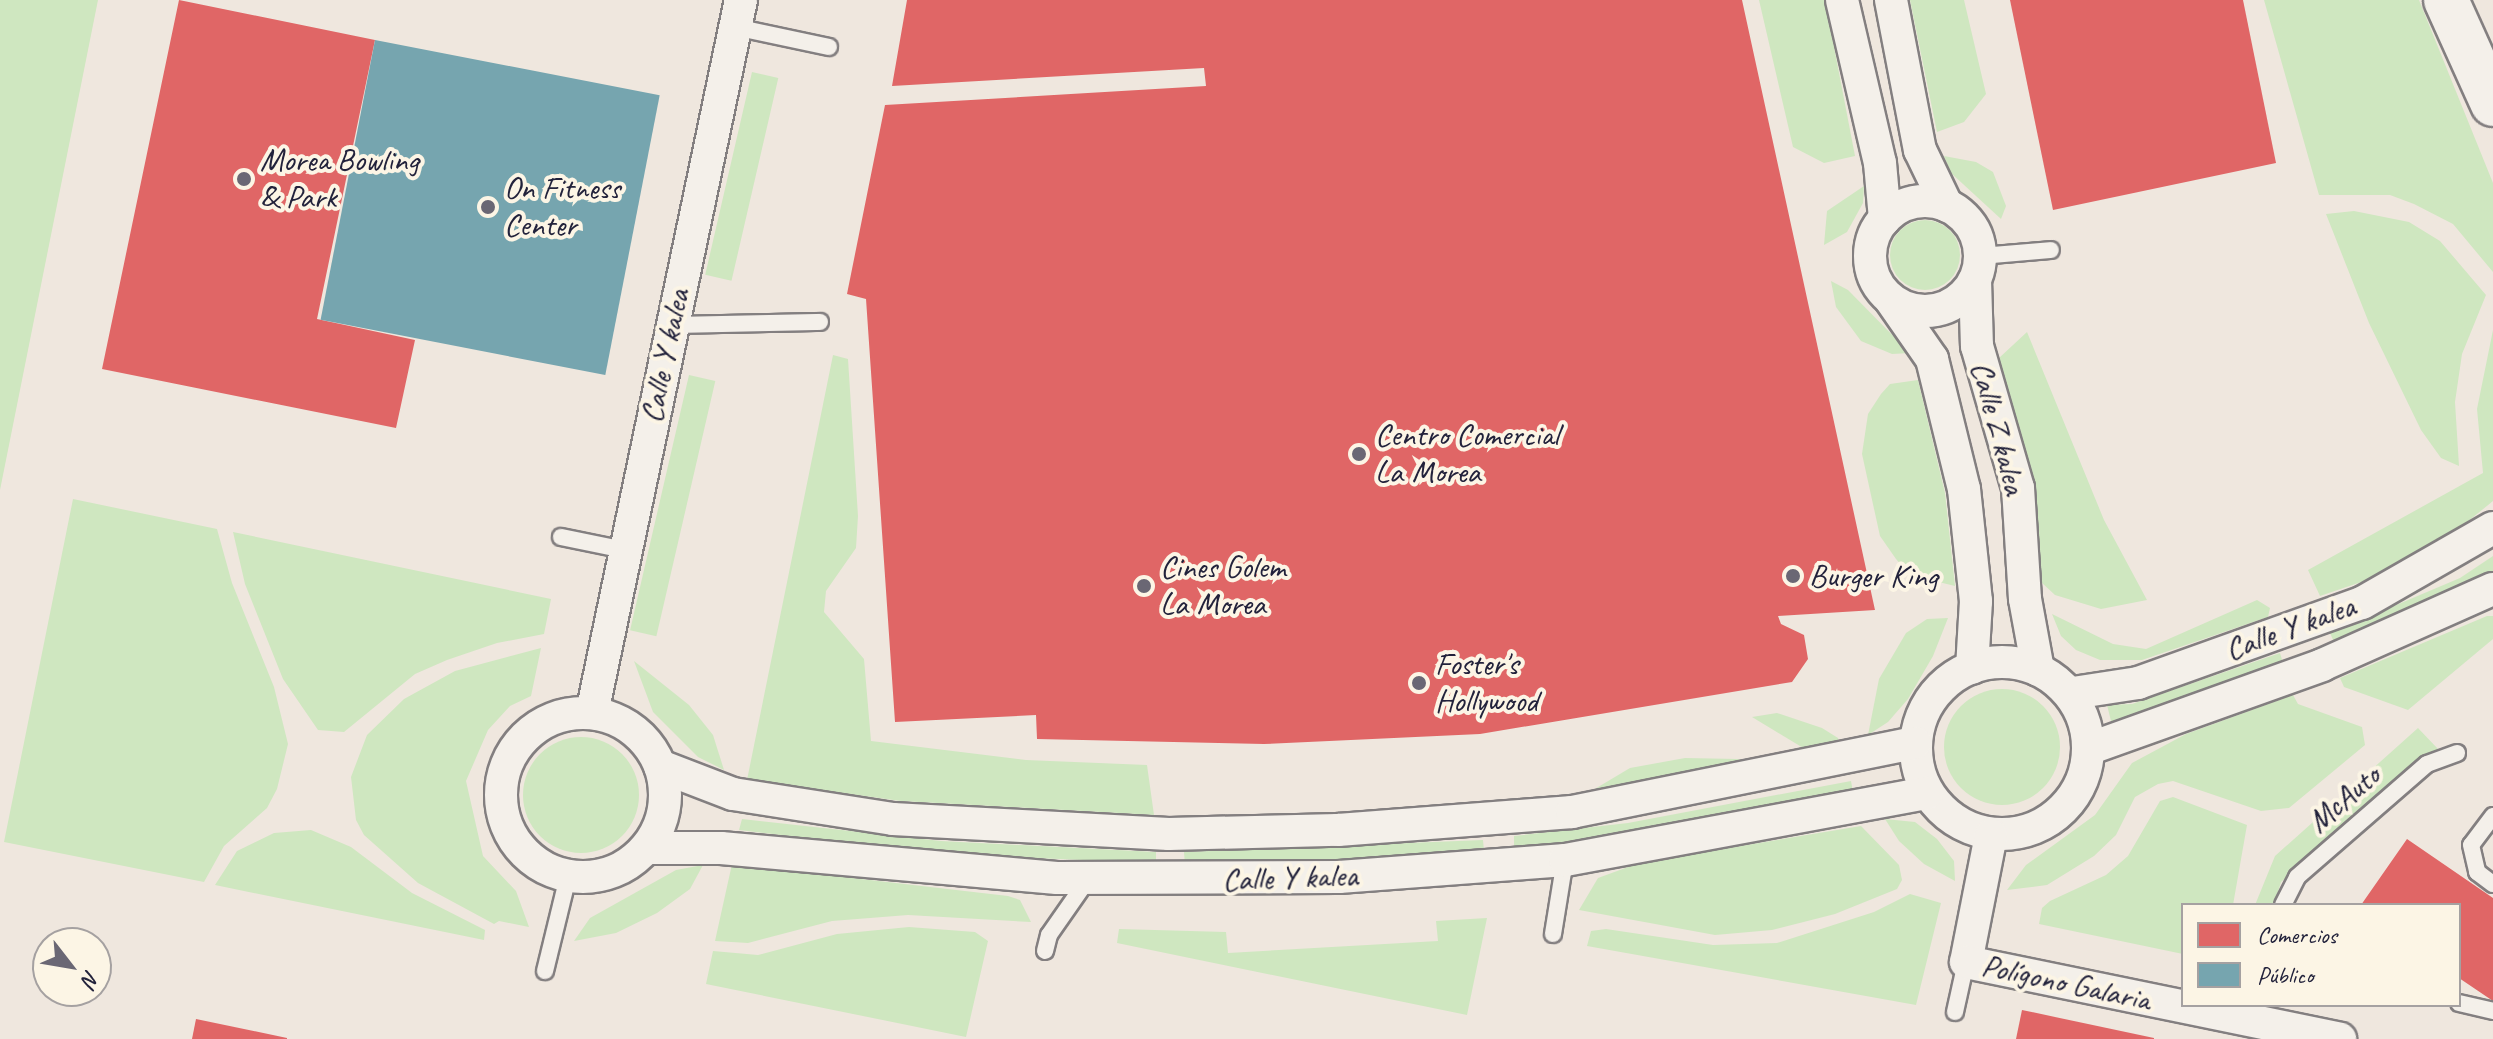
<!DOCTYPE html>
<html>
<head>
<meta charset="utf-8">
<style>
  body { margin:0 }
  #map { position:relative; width:2493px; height:1039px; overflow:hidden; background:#efe7de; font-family:Caveat,sans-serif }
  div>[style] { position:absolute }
  .green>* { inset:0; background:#cfe7c0; transform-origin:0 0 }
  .round { border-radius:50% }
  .shops>* { inset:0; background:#e06666 }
  .public>* { inset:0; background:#76a5af; transform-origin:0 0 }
  .roads { filter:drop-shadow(2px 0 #837f80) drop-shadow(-2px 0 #837f80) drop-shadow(0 2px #837f80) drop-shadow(0 -2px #837f80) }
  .lane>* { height:16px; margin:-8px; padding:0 8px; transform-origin:8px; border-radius:8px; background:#f4f0ea }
  .street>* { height:32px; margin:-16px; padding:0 16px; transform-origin:16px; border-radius:16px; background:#f4f0ea }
  .street>.ring { margin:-16px; padding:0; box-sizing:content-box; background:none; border:32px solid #f4f0ea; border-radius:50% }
  .highway>* { height:44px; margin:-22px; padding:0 22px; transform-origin:22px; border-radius:22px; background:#f4f0ea }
  .dots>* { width:22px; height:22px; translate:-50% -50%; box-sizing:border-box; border:4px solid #fcf5e5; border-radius:50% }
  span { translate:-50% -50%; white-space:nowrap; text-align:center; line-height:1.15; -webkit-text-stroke:8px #fcf5e5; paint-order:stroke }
  .poi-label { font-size:32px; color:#22223b }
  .left { translate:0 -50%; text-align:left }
  .street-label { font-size:32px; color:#22223b }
  .legend { position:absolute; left:2181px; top:903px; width:280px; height:104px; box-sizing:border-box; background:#fcf5e5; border:2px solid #a5a1a1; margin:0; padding:10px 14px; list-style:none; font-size:24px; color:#22223b }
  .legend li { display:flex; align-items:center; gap:16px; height:40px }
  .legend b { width:40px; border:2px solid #a5a1a1 }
  .north { position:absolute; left:32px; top:927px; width:80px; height:80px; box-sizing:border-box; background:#fcf5e5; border:2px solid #a5a1a1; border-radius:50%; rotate:121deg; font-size:22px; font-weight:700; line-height:32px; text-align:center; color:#22223b }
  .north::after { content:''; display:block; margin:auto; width:28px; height:36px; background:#6a6774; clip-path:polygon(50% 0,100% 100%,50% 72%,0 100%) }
</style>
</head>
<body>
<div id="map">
  <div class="green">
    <div style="clip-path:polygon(0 0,98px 0,0 490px)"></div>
    <div style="clip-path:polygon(1759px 0,1825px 0,1855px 156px,1824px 163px,1793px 147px)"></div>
    <div style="clip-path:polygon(1910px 0,1964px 0,1986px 94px,1964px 122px,1937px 132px)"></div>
    <div style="clip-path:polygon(2264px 0,2419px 0,2493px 183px,2493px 272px,2453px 224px,2414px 204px,2390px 195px,2319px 195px)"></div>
    <div style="left:752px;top:72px;width:27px;height:208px;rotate:13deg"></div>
    <div style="clip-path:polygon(1944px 156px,1976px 162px,1993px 172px,2006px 206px,2001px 219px,1951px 173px)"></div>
    <div style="clip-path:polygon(1864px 186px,1863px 203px,1847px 232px,1824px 245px,1827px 211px)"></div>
    <div style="clip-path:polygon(2354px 211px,2409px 222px,2440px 241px,2486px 295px,2462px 354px,2455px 402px,2459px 466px,2441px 458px,2421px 430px,2369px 323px,2326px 214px)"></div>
    <div class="round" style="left:1890px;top:220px;width:70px;height:70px"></div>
    <div style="clip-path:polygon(1831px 281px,1848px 290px,1910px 353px,1892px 354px,1861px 341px,1836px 307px)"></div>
    <div style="clip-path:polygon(2493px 330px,2493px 501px,2445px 540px,2370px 579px,2320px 596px,2308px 570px,2483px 473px,2477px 409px)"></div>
    <div style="clip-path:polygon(2027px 332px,2104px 520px,2147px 600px,2101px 609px,2055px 595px,2041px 582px,2033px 481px,1999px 358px)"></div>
    <div style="clip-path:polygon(833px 355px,848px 359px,858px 516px,856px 548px,826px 591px,824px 612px,864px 659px,871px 741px,1026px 760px,1147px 765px,1154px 815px,901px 801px,747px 780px)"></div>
    <div style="left:689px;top:375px;width:27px;height:262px;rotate:13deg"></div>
    <div style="clip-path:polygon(1918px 380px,1945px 493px,1955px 586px,1910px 575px,1896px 559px,1880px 536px,1862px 454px,1868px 414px,1881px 394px,1890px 384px)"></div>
    <div style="clip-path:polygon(73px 499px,217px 529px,232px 583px,274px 687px,288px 744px,277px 789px,267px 808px,224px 846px,204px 882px,4px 842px)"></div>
    <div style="clip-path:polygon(233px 532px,551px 599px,544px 634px,497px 643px,447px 660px,415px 674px,344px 732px,318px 730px,283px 679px,245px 584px)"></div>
    <div style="clip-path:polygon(2493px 556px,2493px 572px,2334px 642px,2330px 633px,2460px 578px)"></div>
    <div style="clip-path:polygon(2257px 600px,2270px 608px,2268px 617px,2142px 660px,2100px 660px,2076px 650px,2061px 636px,2052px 614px,2113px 644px,2146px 649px)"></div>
    <div style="clip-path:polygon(2487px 616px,2493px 616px,2493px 639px,2408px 710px,2344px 687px,2340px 678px)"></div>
    <div style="clip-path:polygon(1948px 618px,1933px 656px,1908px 699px,1888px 722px,1868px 735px,1879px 679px,1906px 633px,1927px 619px)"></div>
    <div style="clip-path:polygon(541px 648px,531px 696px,510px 706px,488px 730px,466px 781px,483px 856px,516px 891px,529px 927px,499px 921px,494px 924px,418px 883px,364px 835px,356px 820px,351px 777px,367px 735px,404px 699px,455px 671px)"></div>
    <div style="clip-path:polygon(2280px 653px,2283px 663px,2113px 729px,2107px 705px,2132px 704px)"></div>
    <div style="clip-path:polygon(634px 661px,689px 705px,713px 735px,724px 770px,698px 757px,653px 712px)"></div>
    <div class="round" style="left:1944px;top:689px;width:116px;height:116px"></div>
    <div style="clip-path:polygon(2293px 695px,2298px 704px,2362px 727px,2365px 745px,2289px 808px,2261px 811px,2173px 781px,2158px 784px,2135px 797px,2116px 835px,2094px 856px,2047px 885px,2007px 890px,2026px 865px,2095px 815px,2132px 763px,2186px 734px)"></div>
    <div style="clip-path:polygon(1777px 713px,1822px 728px,1838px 738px,1841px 747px,1805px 749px,1752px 717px)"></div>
    <div style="clip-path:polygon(2418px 728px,2438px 749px,2281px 882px,2274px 905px,2255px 905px,2275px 856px)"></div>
    <div class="round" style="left:523px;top:737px;width:116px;height:116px"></div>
    <div style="clip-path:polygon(1685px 758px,1738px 759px,1769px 767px,1588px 793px,1630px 768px)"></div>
    <div style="clip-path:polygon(1851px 781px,1853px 792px,1645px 833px,1514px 848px,1514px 836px,1628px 823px)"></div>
    <div style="clip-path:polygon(2173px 797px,2247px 825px,2233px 905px,2183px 905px,2183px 954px,2039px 924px,2042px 908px,2050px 901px,2106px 875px,2128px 856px,2160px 801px)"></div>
    <div style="clip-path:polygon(742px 819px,941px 841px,1156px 852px,1156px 863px,939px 854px,739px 830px)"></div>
    <div style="clip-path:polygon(1885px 819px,1915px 822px,1937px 839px,1954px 861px,1955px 881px,1924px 864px,1899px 841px)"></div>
    <div style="clip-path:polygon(1861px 826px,1899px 865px,1902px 880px,1897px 889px,1835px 914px,1772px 930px,1715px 935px,1579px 910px,1598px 878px,1639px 863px)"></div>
    <div style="clip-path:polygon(311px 830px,351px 847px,412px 893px,485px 930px,484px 940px,215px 885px,237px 851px,274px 833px)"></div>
    <div style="clip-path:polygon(1483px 840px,1484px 851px,1325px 862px,1185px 866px,1184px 852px)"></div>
    <div style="clip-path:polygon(732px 864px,1008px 896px,1020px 900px,1031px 922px,908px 915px,832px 921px,748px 943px,715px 941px)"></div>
    <div style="clip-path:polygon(703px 865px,690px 889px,657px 913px,616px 933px,574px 941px,590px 918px,676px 870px)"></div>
    <div style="clip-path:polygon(1910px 894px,1941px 903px,1916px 1005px,1587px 946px,1591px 931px,1606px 929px,1713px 945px,1777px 943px,1874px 912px)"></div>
    <div style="clip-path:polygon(1487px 918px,1467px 1015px,1117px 943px,1119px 929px,1226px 932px,1228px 953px,1438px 941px,1436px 921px)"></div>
    <div style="clip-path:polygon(909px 927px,975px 932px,988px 941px,966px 1037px,706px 984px,713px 951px,758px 955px,837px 934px)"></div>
  </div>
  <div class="shops">
    <div style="clip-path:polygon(179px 0,375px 40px,317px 319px,415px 340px,396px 428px,102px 369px)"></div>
    <div style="clip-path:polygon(907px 0,1742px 0,1875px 610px,1778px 616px,1781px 624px,1804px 635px,1808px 659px,1792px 682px,1480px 734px,1264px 744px,1037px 739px,1036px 715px,895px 722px,866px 299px,847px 294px,885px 105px,1206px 86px,1204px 68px,892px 86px)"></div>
    <div style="clip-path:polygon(2010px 0,2243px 0,2276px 163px,2053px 210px)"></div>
    <div style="clip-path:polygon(2407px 839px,2493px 898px,2493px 1001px,2459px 978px,2459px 905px,2361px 905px)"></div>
    <div style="clip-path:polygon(2022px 1010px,2154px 1038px,2154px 1039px,2016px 1039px)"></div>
    <div style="clip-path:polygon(196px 1019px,287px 1038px,287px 1039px,192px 1039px)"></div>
  </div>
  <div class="public">
    <div style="left:375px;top:40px;width:290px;height:285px;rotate:11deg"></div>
  </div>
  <div class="roads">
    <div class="lane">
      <div style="left:735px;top:27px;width:96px;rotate:12deg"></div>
      <div style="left:1980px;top:256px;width:71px;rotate:-4.8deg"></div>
      <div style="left:671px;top:325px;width:149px;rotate:-1.2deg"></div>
      <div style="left:561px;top:537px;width:65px;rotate:11.5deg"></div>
      <div style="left:2493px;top:816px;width:36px;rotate:127deg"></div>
      <div style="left:2471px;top:845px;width:28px;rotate:77deg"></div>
      <div style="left:2477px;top:872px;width:20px;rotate:37deg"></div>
      <div style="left:2283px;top:905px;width:31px;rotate:-63deg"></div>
      <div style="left:2297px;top:877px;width:172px;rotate:-41deg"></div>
      <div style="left:2427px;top:764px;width:32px;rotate:-20deg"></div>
      <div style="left:1553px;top:934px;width:75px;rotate:-80.8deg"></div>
      <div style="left:1045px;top:951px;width:16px;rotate:-76deg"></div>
      <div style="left:1049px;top:935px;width:68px;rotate:-55.1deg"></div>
      <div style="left:545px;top:971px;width:97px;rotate:-76.3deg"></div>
      <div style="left:2459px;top:1003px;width:35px;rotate:13deg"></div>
      <div style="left:1955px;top:1012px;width:51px;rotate:-77.6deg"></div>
    </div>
    <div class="street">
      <div style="left:1842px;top:0;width:167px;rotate:76.9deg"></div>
      <div style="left:1880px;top:163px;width:56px;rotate:84.9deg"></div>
      <div style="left:1891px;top:0;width:153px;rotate:79.1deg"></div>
      <div style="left:1920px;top:150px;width:62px;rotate:64.3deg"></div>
      <div class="ring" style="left:1870px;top:201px;width:78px;height:78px"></div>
      <div style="left:1975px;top:280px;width:66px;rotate:88.3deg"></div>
      <div style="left:1977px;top:346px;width:148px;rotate:73.9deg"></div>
      <div style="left:2018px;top:488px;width:111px;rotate:86.4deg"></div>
      <div style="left:2025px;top:599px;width:72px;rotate:79.6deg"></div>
      <div style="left:1891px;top:300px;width:72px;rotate:55.2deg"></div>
      <div style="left:1932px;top:359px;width:134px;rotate:76.2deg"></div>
      <div style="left:1964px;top:489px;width:113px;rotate:83.9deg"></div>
      <div style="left:1976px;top:601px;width:67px;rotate:93.4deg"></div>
      <div class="ring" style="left:1916px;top:662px;width:140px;height:140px"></div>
      <div style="left:2073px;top:693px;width:66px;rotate:-8.7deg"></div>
      <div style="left:2138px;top:683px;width:238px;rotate:-19.7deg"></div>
      <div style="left:2362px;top:603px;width:151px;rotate:-29.8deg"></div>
      <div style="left:592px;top:713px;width:728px;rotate:-78.2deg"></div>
      <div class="ring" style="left:501px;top:713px;width:132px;height:132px"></div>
      <div style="left:2088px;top:749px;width:249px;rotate:-19.7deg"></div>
      <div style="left:2322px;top:665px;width:187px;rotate:-24deg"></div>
      <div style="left:660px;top:766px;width:78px;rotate:21deg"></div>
      <div style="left:733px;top:794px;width:162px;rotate:8.9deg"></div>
      <div style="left:893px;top:819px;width:276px;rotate:3.1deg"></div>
      <div style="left:1169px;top:834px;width:169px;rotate:-1.4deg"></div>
      <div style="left:1338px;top:830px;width:235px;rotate:-4.4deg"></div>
      <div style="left:1572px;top:812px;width:350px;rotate:-11.4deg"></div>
      <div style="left:1991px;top:835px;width:129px;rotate:101.1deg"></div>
      <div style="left:1966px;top:962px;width:382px;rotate:11.6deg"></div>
      <div style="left:647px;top:848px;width:74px"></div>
      <div style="left:721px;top:848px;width:337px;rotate:5.1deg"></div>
      <div style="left:1057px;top:878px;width:282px;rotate:-0.2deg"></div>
      <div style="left:1339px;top:877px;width:227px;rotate:-4.3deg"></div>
      <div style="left:1565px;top:860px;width:368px;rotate:-10.5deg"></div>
    </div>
    <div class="highway">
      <div style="left:2446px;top:0;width:114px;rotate:65.7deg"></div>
    </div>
  </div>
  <div class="dots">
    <div style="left:244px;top:179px;background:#6a6774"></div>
    <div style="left:488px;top:207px;background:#6a6774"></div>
    <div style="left:1359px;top:454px;background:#6a6774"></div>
    <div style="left:1793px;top:576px;background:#6a6774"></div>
    <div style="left:1144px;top:586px;background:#6a6774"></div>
    <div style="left:1419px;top:683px;background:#6a6774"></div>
  </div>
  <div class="poi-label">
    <span class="left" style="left:260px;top:179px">Morea Bowling<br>&amp; Park</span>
    <span class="left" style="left:504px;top:207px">On Fitness<br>Center</span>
    <span class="left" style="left:1375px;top:454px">Centro Comercial<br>La Morea</span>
    <span class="left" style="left:1160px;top:586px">Cines Golem<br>La Morea</span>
    <span class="left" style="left:1809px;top:576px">Burger King</span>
    <span class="left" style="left:1435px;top:683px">Foster's<br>Hollywood</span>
  </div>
  <div class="street-label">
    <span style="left:665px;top:356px;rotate:-78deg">Calle Y kalea</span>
    <span style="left:1998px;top:428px;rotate:75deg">Calle Z kalea</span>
    <span style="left:2290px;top:628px;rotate:-20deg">Calle Y kalea</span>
    <span style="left:2344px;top:799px;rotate:-41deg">McAuto</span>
    <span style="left:1290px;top:878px;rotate:-2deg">Calle Y kalea</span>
    <span style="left:2066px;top:983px;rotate:12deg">Polígono Galaria</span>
  </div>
  <ul class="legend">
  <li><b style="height:22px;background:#e06666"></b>Comercios</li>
  <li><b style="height:22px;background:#76a5af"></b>Público</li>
  </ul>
  <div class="north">N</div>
</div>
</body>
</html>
